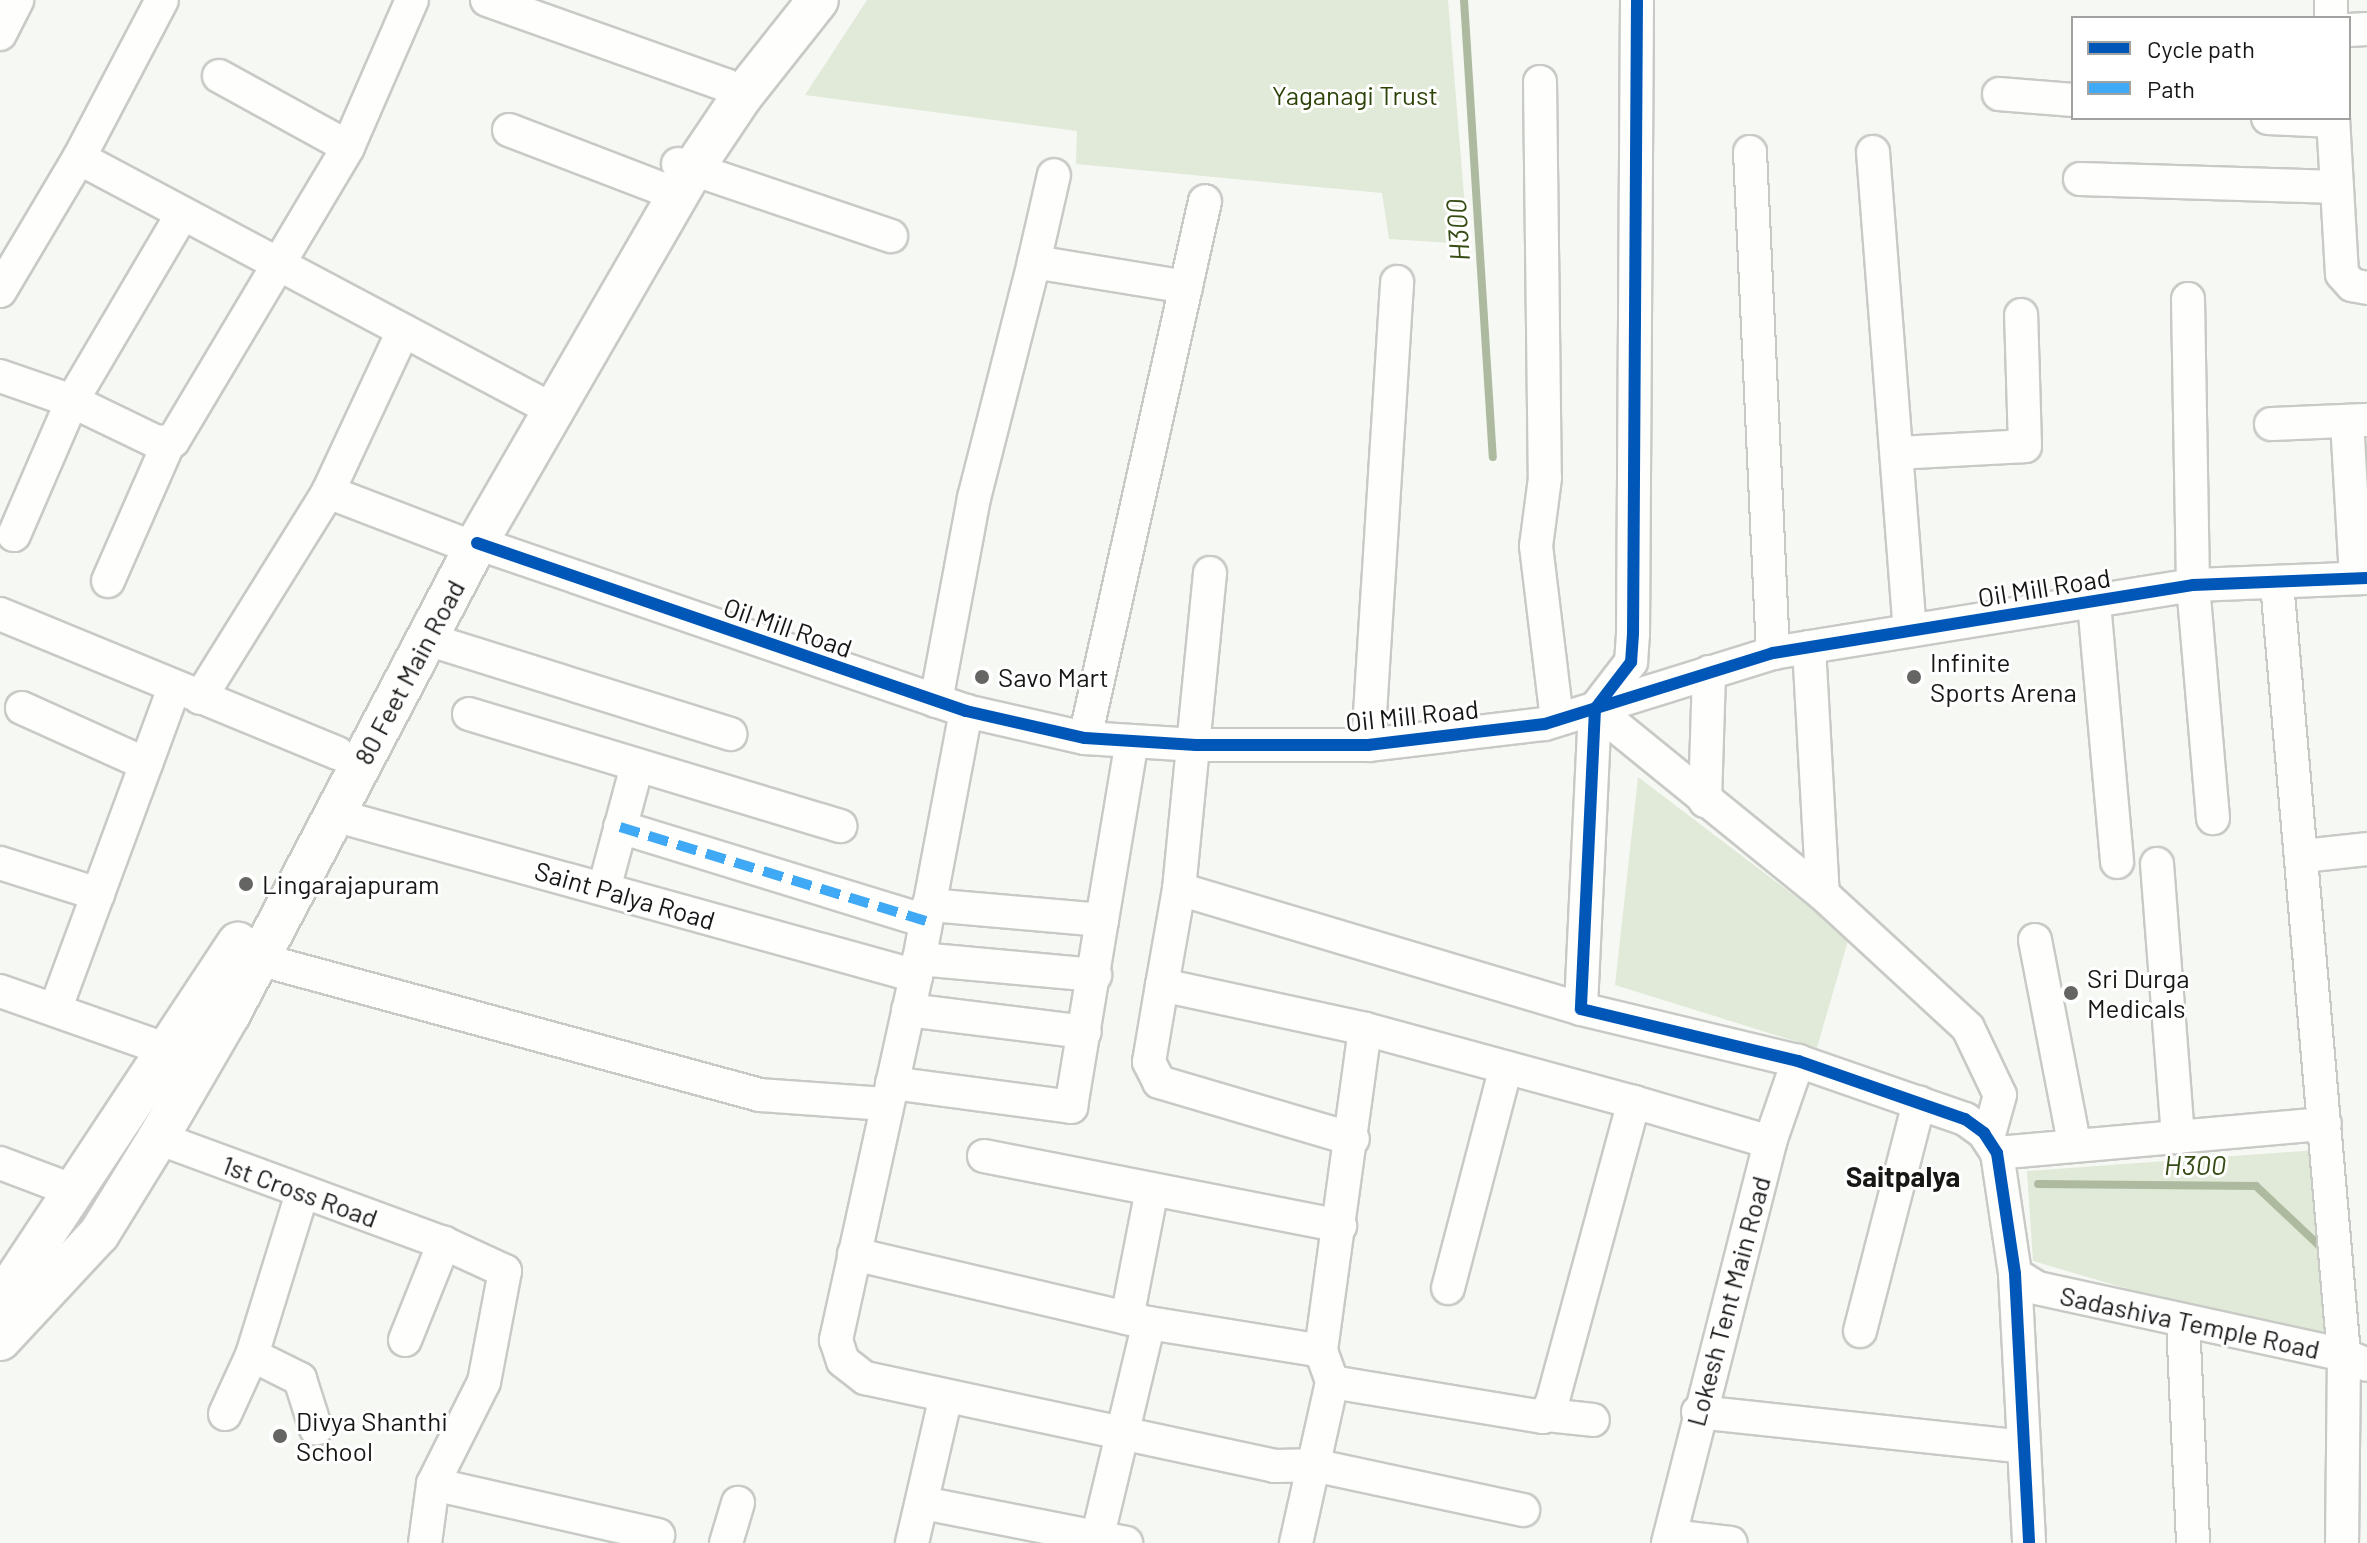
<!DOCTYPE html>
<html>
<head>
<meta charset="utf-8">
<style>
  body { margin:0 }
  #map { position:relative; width:2367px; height:1543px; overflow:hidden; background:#f6f8f4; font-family:Barlow,sans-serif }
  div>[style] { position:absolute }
  .green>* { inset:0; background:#e1ead8 }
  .stream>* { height:8px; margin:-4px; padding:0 4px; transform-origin:4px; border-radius:4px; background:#adba9f }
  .roads { filter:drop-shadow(2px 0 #c8cac6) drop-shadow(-2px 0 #c8cac6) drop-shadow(0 2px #c8cac6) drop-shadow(0 -2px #c8cac6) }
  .minor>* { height:32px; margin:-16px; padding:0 16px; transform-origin:16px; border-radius:16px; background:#fefefd }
  .major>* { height:40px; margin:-20px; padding:0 20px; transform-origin:20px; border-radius:20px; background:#fefefd }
  .quiet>* { height:10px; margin-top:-5px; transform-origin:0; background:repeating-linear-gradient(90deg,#3fa9f5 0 20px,transparent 0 30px) }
  .cycleway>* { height:12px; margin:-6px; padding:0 6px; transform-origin:6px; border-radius:6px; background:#0057b8 }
  .dots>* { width:22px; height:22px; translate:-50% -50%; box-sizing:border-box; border:4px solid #fff; border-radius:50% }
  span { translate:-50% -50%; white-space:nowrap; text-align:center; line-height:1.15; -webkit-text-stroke:6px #fff; paint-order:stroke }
  .park-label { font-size:26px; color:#2d4308 }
  .street-label { font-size:26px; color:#171815 }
  .poi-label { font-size:26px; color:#171815 }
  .left { translate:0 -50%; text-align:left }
  .water-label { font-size:28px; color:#364c14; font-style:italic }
  .neighbourhood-label { font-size:28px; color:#171815; font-weight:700 }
  .legend { position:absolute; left:2071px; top:16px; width:280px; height:104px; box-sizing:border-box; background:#fff; border:2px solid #a2a3a1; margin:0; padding:10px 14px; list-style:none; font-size:24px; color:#171815 }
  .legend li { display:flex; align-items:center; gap:16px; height:40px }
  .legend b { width:40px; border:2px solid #a2a3a1 }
</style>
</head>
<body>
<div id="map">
  <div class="green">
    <div style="clip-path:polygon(867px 0,1448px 0,1468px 244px,1389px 239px,1382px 193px,1076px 164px,1077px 131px,805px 95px)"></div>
    <div style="clip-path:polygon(1638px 777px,1849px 937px,1817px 1048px,1615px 985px)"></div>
    <div style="clip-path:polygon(2316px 1150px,2326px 1340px,2240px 1322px,2033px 1261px,2027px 1171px)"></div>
  </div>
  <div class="stream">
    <div style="left:1464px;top:0;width:458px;rotate:86.4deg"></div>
    <div style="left:2038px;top:1184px;width:218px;rotate:0.5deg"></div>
    <div style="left:2256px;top:1186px;width:96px;rotate:43.3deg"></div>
  </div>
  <div class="roads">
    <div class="minor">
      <div style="left:487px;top:0;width:254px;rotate:19.6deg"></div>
      <div style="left:726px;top:85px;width:19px;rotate:35deg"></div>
      <div style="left:1637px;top:0;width:634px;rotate:90.36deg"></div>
      <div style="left:1633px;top:634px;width:28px;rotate:94deg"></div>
      <div style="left:1631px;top:662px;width:59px;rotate:127.5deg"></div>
      <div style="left:1595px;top:709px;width:300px;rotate:92.7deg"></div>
      <div style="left:1581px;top:1009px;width:223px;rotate:13.5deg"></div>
      <div style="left:1798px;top:1061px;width:177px;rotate:19.2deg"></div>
      <div style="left:1965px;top:1119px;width:24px;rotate:36deg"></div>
      <div style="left:1984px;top:1133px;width:24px;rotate:57deg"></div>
      <div style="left:1997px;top:1153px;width:122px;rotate:81.5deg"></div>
      <div style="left:2015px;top:1274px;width:269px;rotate:87deg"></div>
      <div style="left:2331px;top:0;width:18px;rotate:90deg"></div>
      <div style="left:2349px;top:30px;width:18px;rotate:-3deg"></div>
      <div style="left:0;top:34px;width:38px;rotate:-63deg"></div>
      <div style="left:219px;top:76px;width:147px;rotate:28.8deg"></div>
      <div style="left:1540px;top:82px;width:396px;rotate:89.3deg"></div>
      <div style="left:1545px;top:478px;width:69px;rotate:97.5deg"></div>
      <div style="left:1536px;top:546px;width:175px;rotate:83.1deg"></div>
      <div style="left:1999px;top:94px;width:74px;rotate:4.6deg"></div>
      <div style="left:2268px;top:118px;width:65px;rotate:2.6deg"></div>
      <div style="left:2333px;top:118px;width:156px;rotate:86.7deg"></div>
      <div style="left:2342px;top:274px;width:15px;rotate:48deg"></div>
      <div style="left:2352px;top:285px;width:15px;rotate:11deg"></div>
      <div style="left:509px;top:130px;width:165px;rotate:21deg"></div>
      <div style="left:1750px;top:152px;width:502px;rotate:87.37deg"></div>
      <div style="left:1873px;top:152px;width:479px;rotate:85.6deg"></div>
      <div style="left:79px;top:158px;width:178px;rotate:-62.3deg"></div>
      <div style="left:678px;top:164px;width:225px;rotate:18.7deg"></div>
      <div style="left:2080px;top:179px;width:257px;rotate:1.8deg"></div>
      <div style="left:1034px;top:262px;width:89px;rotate:-77.1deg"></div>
      <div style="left:0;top:291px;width:155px;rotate:-59.3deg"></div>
      <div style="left:79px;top:158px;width:518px;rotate:28deg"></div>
      <div style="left:2188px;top:299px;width:286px;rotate:89deg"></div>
      <div style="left:2193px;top:585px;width:234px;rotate:85.1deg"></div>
      <div style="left:0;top:376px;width:76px;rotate:19.1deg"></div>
      <div style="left:72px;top:401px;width:94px;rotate:25.8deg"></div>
      <div style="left:157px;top:442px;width:16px;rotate:-4deg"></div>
      <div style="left:173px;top:441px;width:342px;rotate:-59.2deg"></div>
      <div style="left:348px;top:147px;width:160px;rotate:-66.5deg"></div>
      <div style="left:2347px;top:421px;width:157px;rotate:86.7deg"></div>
      <div style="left:2271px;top:424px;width:96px;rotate:-2.4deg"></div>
      <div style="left:1897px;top:453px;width:128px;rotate:-3.1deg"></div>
      <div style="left:2025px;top:446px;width:131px;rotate:-91.7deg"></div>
      <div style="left:328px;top:492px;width:139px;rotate:21deg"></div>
      <div style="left:14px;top:535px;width:146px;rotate:-66.6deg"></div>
      <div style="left:72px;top:401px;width:217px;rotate:-59.5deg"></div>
      <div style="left:477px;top:543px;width:517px;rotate:18.96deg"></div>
      <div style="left:966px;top:711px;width:122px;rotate:12.8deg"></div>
      <div style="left:1085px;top:738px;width:111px;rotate:3.6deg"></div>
      <div style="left:1196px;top:745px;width:172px"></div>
      <div style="left:1368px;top:745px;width:178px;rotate:-6.8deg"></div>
      <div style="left:1545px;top:724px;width:239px;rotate:-17.3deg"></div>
      <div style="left:1773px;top:653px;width:425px;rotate:-9.2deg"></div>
      <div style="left:2193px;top:585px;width:174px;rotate:-2.3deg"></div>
      <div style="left:1210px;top:573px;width:318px;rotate:95.6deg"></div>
      <div style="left:1179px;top:889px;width:420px;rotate:16.6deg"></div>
      <div style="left:108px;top:581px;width:150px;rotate:-66.3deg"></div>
      <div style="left:2277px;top:583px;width:775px;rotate:85.04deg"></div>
      <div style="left:2344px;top:1355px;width:188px;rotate:90.6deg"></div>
      <div style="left:2094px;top:603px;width:260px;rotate:84.9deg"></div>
      <div style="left:0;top:614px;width:365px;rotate:22.4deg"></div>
      <div style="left:427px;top:639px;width:318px;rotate:17.4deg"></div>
      <div style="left:1809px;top:647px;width:247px;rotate:86.8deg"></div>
      <div style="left:200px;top:698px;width:243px;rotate:-58.1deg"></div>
      <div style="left:328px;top:492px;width:178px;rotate:-65deg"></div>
      <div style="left:936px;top:701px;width:207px;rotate:-79.4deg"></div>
      <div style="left:974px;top:498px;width:244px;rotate:-75.7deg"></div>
      <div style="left:1034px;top:262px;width:154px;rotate:9.3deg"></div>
      <div style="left:22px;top:708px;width:136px;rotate:24.3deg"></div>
      <div style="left:146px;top:764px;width:81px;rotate:-69.8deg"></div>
      <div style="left:1595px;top:709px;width:294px;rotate:39.1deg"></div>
      <div style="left:1823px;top:894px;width:197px;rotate:42.7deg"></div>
      <div style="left:1968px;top:1028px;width:74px;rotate:64.5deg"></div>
      <div style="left:2000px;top:1095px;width:45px;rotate:105.6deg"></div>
      <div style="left:469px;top:714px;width:388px;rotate:16.8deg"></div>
      <div style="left:1085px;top:738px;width:550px;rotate:-77.4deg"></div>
      <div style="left:1368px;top:745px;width:464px;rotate:-86.4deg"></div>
      <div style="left:1705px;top:801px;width:129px;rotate:-88.2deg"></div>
      <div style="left:334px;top:815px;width:604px;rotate:15.46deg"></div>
      <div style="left:916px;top:976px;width:373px;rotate:102.4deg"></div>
      <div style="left:836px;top:1340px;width:22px;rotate:72deg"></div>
      <div style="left:843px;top:1361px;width:28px;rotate:38deg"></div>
      <div style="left:865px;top:1378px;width:418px;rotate:12.1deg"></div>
      <div style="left:1274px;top:1466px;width:39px;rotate:-1deg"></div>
      <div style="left:1313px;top:1465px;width:215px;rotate:12.1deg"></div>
      <div style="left:620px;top:827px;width:320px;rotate:17.1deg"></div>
      <div style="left:2303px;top:856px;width:64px;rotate:-6.2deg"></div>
      <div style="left:0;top:863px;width:103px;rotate:17.6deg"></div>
      <div style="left:2157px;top:864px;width:274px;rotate:85.6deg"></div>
      <div style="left:604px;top:889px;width:127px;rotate:-75deg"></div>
      <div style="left:1179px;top:889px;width:97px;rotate:100deg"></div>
      <div style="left:1162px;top:985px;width:208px;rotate:12.2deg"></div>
      <div style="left:1365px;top:1029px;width:325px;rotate:97.8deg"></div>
      <div style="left:1102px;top:920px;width:181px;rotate:-80.5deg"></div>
      <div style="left:2035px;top:940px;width:207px;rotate:79.1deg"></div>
      <div style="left:236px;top:953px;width:543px;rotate:15.16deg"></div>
      <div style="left:760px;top:1095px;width:127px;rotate:4.1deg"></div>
      <div style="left:919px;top:959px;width:177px;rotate:5.2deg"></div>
      <div style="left:916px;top:976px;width:270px;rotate:-79.3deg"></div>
      <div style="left:1162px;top:985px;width:78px;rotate:99.6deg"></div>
      <div style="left:1149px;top:1062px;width:22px;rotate:63deg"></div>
      <div style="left:1159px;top:1082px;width:202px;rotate:16.4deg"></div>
      <div style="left:0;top:991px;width:178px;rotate:19.4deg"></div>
      <div style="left:55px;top:1010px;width:262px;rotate:-69.7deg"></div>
      <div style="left:908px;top:1010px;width:178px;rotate:7.1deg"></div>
      <div style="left:1365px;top:1029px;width:279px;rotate:15.2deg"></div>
      <div style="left:892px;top:1083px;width:181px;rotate:7.6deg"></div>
      <div style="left:1071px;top:1107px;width:190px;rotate:-80.6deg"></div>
      <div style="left:1102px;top:920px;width:174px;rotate:-175deg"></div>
      <div style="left:158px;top:1138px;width:305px;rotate:20.2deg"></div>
      <div style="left:444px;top:1243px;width:67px;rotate:24.7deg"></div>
      <div style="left:505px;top:1271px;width:113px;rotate:100.7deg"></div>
      <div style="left:484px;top:1382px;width:114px;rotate:116.6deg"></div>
      <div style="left:433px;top:1484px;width:60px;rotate:97.7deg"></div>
      <div style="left:1997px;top:1153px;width:329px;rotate:-5.1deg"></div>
      <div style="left:984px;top:1156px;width:363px;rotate:11.1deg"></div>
      <div style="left:0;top:1163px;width:79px;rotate:20.7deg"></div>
      <div style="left:854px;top:1254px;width:303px;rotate:13.2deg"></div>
      <div style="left:1149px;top:1323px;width:174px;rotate:9.2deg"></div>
      <div style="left:1321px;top:1351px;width:33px;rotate:70deg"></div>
      <div style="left:1332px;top:1382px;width:165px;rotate:102.6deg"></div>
      <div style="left:2015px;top:1274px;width:26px;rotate:32deg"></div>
      <div style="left:2037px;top:1288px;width:314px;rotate:12.3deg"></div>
      <div style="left:2344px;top:1355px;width:25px;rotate:23deg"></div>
      <div style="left:1448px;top:1288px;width:228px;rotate:-75.3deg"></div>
      <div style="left:1127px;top:1318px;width:131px;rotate:-79deg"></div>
      <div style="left:2183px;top:1321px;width:222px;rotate:87.4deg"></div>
      <div style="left:1860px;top:1331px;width:236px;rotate:-75.5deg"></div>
      <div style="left:405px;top:1340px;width:105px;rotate:-68.1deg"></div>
      <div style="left:252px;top:1355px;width:54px;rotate:26.6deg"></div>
      <div style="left:300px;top:1379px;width:52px;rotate:72.3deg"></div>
      <div style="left:1332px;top:1382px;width:214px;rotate:9.4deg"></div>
      <div style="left:1543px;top:1417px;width:17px;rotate:-57deg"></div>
      <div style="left:1552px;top:1403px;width:312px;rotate:-74.8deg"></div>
      <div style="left:1634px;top:1102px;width:142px;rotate:16.4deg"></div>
      <div style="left:1698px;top:1412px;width:328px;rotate:6.1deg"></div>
      <div style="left:225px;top:1414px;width:65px;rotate:-65.4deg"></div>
      <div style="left:252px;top:1355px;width:170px;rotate:-72.8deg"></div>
      <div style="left:1547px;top:1415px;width:46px;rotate:6.2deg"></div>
      <div style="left:433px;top:1484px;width:231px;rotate:12.8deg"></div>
      <div style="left:923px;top:1503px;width:207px;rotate:11.1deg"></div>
      <div style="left:1670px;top:1536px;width:61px;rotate:6.5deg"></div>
      <div style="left:726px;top:1543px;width:42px;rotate:-73.3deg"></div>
      <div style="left:912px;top:1543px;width:151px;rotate:-77deg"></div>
      <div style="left:1096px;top:1543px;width:226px;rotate:-76.5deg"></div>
      <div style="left:1668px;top:1543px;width:414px;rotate:-75.7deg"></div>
      <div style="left:1770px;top:1142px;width:86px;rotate:-70.9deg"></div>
    </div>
    <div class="major">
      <div style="left:0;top:1302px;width:431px;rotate:-56.5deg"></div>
      <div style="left:0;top:1340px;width:145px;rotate:-47deg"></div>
      <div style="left:99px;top:1234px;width:113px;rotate:-58.4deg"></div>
      <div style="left:158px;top:1138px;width:143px;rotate:-59.9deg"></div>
      <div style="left:230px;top:1014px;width:532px;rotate:-62.33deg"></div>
      <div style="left:477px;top:543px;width:432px;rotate:-60deg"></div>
      <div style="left:693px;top:169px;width:88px;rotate:-56.1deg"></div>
      <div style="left:742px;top:96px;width:122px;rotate:-51.6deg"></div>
    </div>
  </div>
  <div class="quiet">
    <div style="left:620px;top:827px;width:320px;rotate:17.1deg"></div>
  </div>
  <div class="cycleway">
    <div style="left:1637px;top:0;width:634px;rotate:90.36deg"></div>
    <div style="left:1633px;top:634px;width:28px;rotate:94deg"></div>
    <div style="left:1631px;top:662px;width:59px;rotate:127.5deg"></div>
    <div style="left:1595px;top:709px;width:300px;rotate:92.7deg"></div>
    <div style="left:1581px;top:1009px;width:223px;rotate:13.5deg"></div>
    <div style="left:1798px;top:1061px;width:177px;rotate:19.2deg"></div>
    <div style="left:1965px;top:1119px;width:24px;rotate:36deg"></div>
    <div style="left:1984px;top:1133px;width:24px;rotate:57deg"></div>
    <div style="left:1997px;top:1153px;width:122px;rotate:81.5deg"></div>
    <div style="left:2015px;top:1274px;width:269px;rotate:87deg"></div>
    <div style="left:477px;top:543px;width:517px;rotate:18.96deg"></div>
    <div style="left:966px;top:711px;width:122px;rotate:12.8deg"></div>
    <div style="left:1085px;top:738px;width:111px;rotate:3.6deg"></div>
    <div style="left:1196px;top:745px;width:172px"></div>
    <div style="left:1368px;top:745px;width:178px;rotate:-6.8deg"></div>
    <div style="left:1545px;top:724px;width:239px;rotate:-17.3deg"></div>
    <div style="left:1773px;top:653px;width:425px;rotate:-9.2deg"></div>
    <div style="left:2193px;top:585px;width:174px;rotate:-2.3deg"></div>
  </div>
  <div class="dots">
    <div style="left:982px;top:677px;background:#656663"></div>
    <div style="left:1914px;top:677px;background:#656663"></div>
    <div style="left:246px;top:884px;background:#656663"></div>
    <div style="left:2071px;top:993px;background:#656663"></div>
    <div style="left:280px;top:1436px;background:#656663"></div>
  </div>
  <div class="park-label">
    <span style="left:1355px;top:95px">Yaganagi Trust</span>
  </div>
  <div class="street-label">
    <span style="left:2044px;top:587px;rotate:-9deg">Oil Mill Road</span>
    <span style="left:788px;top:627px;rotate:19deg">Oil Mill Road</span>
    <span style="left:409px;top:672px;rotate:-62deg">80 Feet Main Road</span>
    <span style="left:1412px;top:715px;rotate:-6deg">Oil Mill Road</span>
    <span style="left:625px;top:895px;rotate:16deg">Saint Palya Road</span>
    <span style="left:300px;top:1191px;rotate:20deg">1st Cross Road</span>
    <span style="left:1728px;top:1301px;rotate:-75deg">Lokesh Tent Main Road</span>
    <span style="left:2190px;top:1322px;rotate:12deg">Sadashiva Temple Road</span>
  </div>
  <div class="poi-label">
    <span class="left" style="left:1930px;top:677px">Infinite<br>Sports Arena</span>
    <span class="left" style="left:998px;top:677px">Savo Mart</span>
    <span class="left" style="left:262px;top:884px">Lingarajapuram</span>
    <span class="left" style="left:2087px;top:993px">Sri Durga<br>Medicals</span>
    <span class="left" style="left:296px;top:1436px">Divya Shanthi<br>School</span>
  </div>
  <div class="water-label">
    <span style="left:1457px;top:230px;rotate:-94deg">H300</span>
    <span style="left:2195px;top:1164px">H300</span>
  </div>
  <div class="neighbourhood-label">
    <span style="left:1903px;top:1176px">Saitpalya</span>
  </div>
  <ul class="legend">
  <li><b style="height:10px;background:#0057b8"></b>Cycle path</li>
  <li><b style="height:10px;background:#3fa9f5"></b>Path</li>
  </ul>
</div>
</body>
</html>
